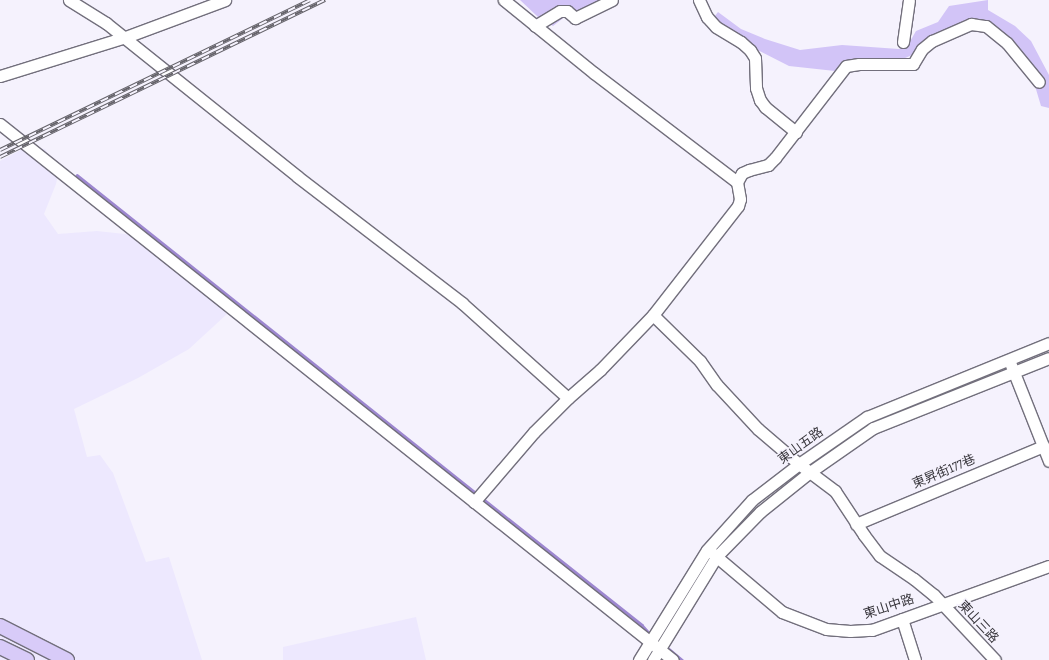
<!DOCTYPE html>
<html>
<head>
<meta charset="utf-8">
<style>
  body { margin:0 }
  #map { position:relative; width:1049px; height:660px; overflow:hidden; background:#f5f2fd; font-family:"Sofia Sans Condensed","Noto Sans TC",sans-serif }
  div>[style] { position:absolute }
  .built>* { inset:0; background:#ede8fe }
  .green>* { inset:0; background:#d2c4f7 }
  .stream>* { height:2.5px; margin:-1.25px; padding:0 1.25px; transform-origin:1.25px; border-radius:1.25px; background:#9d87d0 }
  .roads { filter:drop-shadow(1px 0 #726f7c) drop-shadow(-1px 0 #726f7c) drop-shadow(0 1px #726f7c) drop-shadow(0 -1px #726f7c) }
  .minor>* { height:11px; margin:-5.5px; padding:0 5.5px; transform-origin:5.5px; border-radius:5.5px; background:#fff }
  .major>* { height:14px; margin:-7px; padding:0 7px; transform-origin:7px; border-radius:7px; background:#d8cbf8 }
  .rail>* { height:4px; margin-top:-2px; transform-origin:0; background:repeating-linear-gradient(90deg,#f5f2fd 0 8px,#65636a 0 16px); box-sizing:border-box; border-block:1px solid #65636a }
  span { translate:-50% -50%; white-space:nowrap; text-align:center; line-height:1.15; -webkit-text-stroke:3px #f5f2fd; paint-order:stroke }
  .street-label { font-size:13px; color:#38363c }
</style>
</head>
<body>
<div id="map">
  <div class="built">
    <div style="clip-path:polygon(26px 147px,45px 149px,59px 170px,56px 184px,44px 214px,58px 234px,97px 231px,134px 235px,227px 314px,189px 349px,138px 378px,74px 409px,87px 457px,100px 455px,113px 473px,146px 562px,169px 557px,202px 660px,0 660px,0 161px)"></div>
    <div style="clip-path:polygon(416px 617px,426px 660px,283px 660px,283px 647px)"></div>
  </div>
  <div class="green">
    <div style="clip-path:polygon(520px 0,612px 0,584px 16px,571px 12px,553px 26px,538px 17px)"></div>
    <div style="clip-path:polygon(988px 0,988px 10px,1015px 26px,1031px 41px,1049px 75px,1049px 108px,1041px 106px,1032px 76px,1023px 62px,996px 43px,984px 28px,967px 27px,929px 48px,886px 66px,835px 71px,789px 66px,708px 25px,718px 12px,741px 29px,765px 39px,800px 50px,842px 45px,899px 49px,908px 45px,916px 31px,938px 22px,949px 6px)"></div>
  </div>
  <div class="stream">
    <div style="left:77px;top:175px;width:512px;rotate:38.57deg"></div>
    <div style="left:482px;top:498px;width:204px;rotate:38.4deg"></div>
    <div style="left:642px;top:625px;width:9px;rotate:49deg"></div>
    <div style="left:669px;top:649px;width:17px;rotate:40deg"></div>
  </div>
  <div class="roads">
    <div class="minor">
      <div style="left:69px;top:0;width:44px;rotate:31.9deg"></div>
      <div style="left:106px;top:23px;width:246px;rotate:38.7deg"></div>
      <div style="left:298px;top:177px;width:207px;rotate:37.5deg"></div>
      <div style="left:462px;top:303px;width:142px;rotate:41.9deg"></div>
      <div style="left:699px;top:0;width:19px;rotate:65deg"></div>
      <div style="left:707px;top:17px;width:13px;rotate:48deg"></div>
      <div style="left:716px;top:27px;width:29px;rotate:31deg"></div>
      <div style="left:741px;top:42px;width:12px;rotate:42deg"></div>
      <div style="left:750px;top:50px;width:9px;rotate:58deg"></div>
      <div style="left:755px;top:58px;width:30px;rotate:88deg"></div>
      <div style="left:756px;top:88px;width:13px;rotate:72deg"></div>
      <div style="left:760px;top:100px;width:9px;rotate:54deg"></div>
      <div style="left:765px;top:107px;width:40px;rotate:39deg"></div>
      <div style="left:535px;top:26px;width:29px;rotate:-31deg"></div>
      <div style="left:560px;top:11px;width:7px"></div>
      <div style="left:567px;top:11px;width:11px;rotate:41deg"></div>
      <div style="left:575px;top:18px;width:41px;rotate:-25.9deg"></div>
      <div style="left:903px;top:42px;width:42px;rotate:-81.9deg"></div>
      <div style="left:0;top:76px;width:129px;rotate:-17.2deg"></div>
      <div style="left:123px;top:38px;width:109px;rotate:-20.4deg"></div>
      <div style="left:0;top:124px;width:860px;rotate:38.54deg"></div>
      <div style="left:737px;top:182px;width:10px;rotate:-61deg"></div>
      <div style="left:742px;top:173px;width:8px;rotate:-23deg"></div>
      <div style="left:749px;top:170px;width:20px;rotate:-15deg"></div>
      <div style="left:768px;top:165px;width:10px;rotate:-45deg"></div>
      <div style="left:775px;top:158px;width:116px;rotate:-52.3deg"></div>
      <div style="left:846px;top:66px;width:13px;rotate:-9deg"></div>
      <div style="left:859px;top:64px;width:54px"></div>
      <div style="left:913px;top:64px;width:17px;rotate:-59deg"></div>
      <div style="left:922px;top:49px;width:13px;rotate:-39deg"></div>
      <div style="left:932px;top:41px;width:43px;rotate:-23.6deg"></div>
      <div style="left:971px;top:24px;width:15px;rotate:8deg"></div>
      <div style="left:986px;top:26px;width:27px;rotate:39deg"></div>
      <div style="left:1007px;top:43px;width:50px;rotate:50.6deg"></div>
      <div style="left:653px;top:315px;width:66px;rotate:44.4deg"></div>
      <div style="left:700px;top:361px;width:29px;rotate:55deg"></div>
      <div style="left:717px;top:385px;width:60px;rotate:47deg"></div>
      <div style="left:758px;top:429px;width:54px;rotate:40.5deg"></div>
      <div style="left:799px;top:464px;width:45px;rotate:36.9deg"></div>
      <div style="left:835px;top:491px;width:53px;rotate:56.6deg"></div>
      <div style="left:864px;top:535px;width:26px;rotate:53deg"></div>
      <div style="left:880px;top:556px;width:41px;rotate:34.1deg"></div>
      <div style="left:914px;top:579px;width:26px;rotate:39deg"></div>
      <div style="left:934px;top:595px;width:89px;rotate:46.8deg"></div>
      <div style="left:1011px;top:365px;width:103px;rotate:68.4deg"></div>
      <div style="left:474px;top:502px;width:92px;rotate:-49.4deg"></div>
      <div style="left:534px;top:432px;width:48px;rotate:-45deg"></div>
      <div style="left:568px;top:398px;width:43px;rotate:-41.2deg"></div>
      <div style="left:600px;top:370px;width:76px;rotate:-46.1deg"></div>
      <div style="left:653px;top:315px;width:138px;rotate:-52.1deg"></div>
      <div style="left:738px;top:206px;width:7px;rotate:-74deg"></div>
      <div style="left:740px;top:199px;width:17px;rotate:-100deg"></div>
      <div style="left:737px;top:182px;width:180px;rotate:-142.7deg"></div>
      <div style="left:594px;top:73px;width:116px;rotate:-141deg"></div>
      <div style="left:856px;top:524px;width:203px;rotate:-22.6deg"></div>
      <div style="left:711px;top:552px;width:93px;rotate:40.2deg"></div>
      <div style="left:782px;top:612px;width:47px;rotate:21.1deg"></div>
      <div style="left:826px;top:629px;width:24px;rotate:5deg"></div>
      <div style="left:850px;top:631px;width:22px;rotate:-3deg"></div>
      <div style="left:872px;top:630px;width:188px;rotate:-19.9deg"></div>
      <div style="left:902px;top:619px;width:43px;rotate:72.4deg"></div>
      <div style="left:639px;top:660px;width:129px;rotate:-58.3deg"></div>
      <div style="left:707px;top:550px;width:67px;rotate:-48deg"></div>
      <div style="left:752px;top:500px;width:59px;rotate:-37.5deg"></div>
      <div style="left:799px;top:464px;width:83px;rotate:-34.7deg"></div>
      <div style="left:867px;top:417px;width:196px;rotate:-22.1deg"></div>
      <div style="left:653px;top:660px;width:121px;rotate:-58.5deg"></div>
      <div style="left:716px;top:557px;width:63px;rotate:-45.6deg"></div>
      <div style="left:760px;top:512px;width:64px;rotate:-38.7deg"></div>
      <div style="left:810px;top:472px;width:77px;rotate:-34.9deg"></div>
      <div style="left:873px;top:428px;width:189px;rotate:-21.7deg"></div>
    </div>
    <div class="major">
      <div style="left:0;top:626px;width:75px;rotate:26.9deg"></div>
      <div style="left:0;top:647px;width:30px;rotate:26deg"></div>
    </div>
  </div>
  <div class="rail">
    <div style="left:0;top:150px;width:344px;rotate:-25.8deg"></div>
    <div style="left:0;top:157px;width:361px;rotate:-25.8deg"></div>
  </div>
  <div class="street-label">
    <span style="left:801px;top:446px;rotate:-36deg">東山五路</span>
    <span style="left:944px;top:472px;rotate:-23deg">東昇街177巷</span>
    <span style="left:889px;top:607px;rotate:-18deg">東山中路</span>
    <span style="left:978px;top:622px;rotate:47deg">東山三路</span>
  </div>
</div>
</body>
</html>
